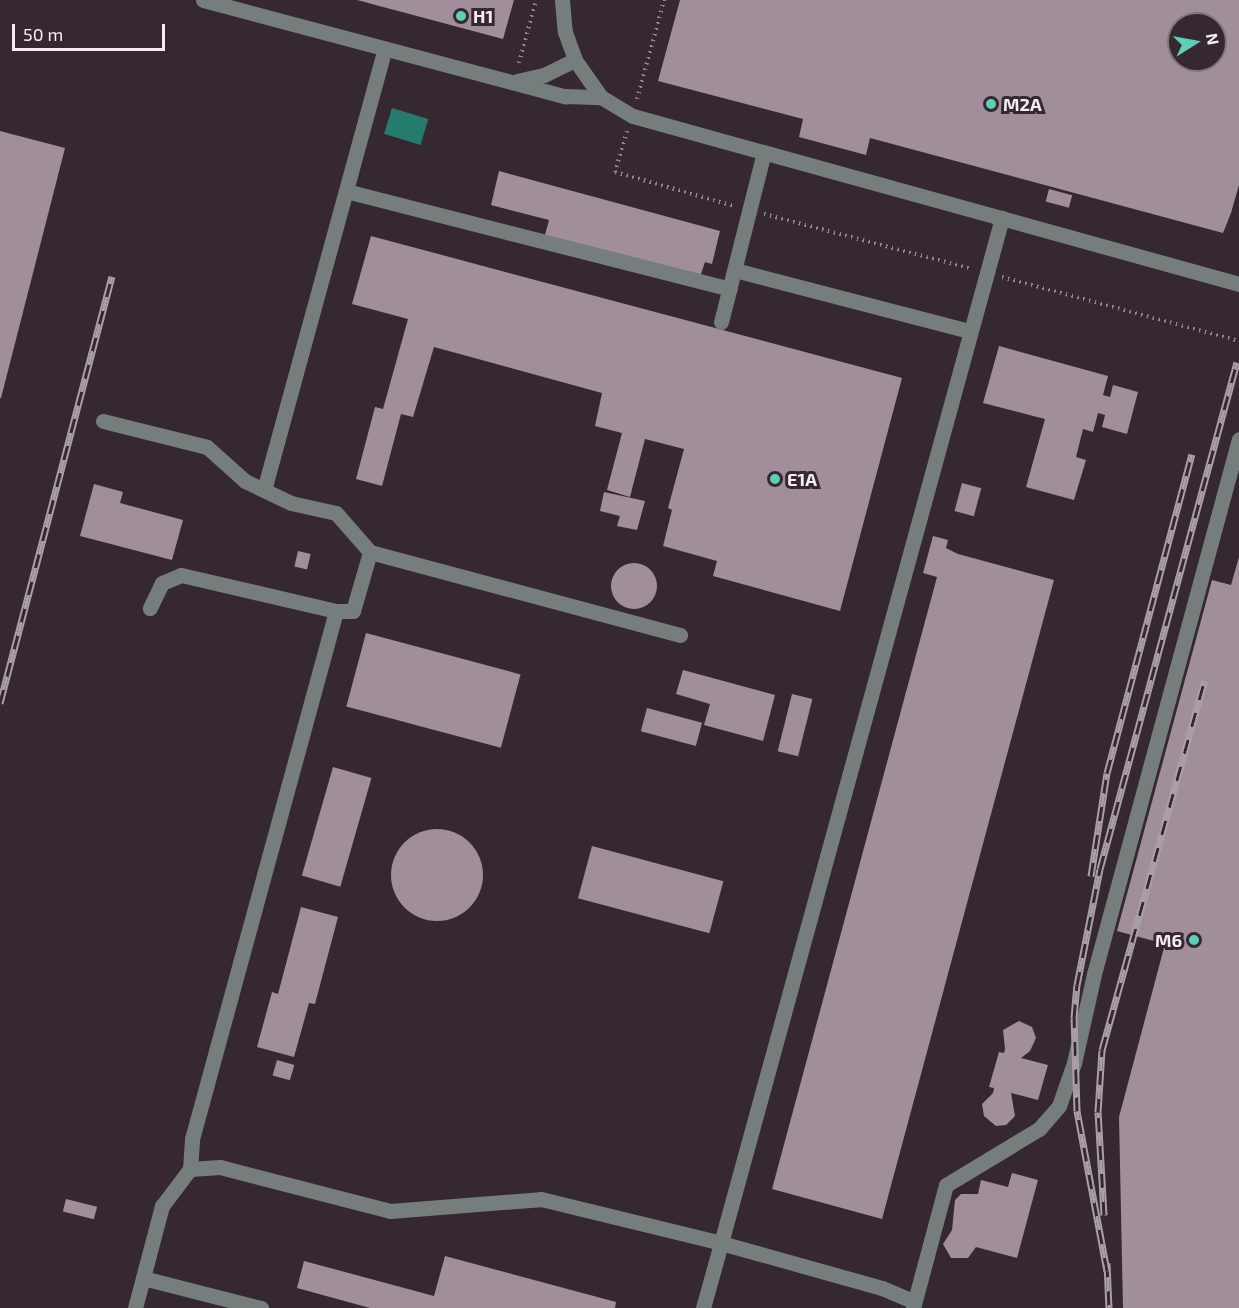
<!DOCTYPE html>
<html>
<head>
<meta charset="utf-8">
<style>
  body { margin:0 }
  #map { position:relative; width:1239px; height:1308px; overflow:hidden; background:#362831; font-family:"Exo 2",sans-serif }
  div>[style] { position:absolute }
  .water>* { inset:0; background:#257c6d; transform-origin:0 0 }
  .building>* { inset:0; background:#a08f9a; transform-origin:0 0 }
  .round { border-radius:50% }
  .path>* { height:4px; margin-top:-2px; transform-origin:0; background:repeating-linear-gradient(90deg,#93878e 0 1.5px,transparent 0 6px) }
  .minor>* { height:15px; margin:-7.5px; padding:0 7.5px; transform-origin:7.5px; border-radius:7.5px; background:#757e7c }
  .rail>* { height:7px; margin-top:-3.5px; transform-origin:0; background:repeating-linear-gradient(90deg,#362831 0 14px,#aa9fa6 0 28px); box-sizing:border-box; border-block:2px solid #aa9fa6 }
  .dots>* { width:16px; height:16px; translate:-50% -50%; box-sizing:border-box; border:3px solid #362831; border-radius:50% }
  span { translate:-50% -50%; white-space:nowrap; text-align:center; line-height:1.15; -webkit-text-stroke:6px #362831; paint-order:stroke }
  .poi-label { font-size:18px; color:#f5ecf1; font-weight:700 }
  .left { translate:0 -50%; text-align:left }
  .right { translate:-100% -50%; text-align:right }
  .north { position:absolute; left:1167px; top:12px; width:60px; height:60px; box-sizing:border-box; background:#362831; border:2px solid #82767e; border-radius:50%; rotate:79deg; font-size:16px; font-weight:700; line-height:24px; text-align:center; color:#f5ecf1 }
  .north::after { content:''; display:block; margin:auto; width:21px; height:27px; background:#5dceb8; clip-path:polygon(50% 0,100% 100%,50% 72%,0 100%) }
  .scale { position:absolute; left:12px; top:24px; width:153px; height:27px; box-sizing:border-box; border:3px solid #f5ecf1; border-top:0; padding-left:8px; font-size:18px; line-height:21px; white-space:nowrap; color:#f5ecf1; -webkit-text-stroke:4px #362831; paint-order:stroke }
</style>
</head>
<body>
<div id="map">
  <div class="water">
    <div style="left:392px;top:108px;width:38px;height:27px;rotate:17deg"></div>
  </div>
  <div class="building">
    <div style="clip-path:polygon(357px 0,514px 0,503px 39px)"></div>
    <div style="clip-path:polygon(evenodd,680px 0,1239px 0,1239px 185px,1231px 213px,1223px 233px,870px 138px,866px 155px,799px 137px,803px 119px,658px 81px,680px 0,1179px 24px,1215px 24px,1215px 60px,1179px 60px,1179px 24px)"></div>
    <div style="clip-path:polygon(0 131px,65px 148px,1px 398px,0 398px)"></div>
    <div style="clip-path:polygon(499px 171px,720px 231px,712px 264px,705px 262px,700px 277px,545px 235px,549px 220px,491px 205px)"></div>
    <div style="left:1049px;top:189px;width:24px;height:13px;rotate:15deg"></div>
    <div style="clip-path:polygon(371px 236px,902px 378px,840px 611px,713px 576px,717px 561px,663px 546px,672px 510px,668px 508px,684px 449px,645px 439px,630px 497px,607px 490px,622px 433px,595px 426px,602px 393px,434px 347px,413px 417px,401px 414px,382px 486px,356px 479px,375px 407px,383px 409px,408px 319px,352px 304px)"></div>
    <div style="clip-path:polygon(999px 346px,1108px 376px,1103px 395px,1110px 397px,1113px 385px,1138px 392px,1127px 434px,1102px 427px,1105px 415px,1098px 413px,1093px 432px,1083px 429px,1076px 457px,1086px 460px,1074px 500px,1026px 487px,1045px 419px,983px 403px)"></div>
    <div style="left:962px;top:483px;width:20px;height:29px;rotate:15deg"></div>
    <div style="clip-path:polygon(94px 484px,123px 492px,120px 503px,183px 520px,172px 560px,80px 536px)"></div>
    <div style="clip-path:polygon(604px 492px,645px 501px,637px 530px,617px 526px,620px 516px,600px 511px)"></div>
    <div style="clip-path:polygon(933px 536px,948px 540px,946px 548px,958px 554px,1054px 580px,882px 1219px,772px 1189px,937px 577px,923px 573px)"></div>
    <div style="left:298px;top:551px;width:13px;height:16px;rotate:13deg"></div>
    <div style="clip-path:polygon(1239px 557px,1239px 1308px,1123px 1308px,1119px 1117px,1165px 944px,1117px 931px,1212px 580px,1231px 585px)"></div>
    <div class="round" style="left:611px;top:563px;width:46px;height:46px"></div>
    <div style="left:366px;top:633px;width:160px;height:76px;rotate:15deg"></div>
    <div style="clip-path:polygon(683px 670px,775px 695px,763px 741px,704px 725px,710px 704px,676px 694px)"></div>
    <div style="left:792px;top:694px;width:21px;height:59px;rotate:14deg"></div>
    <div style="left:647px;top:708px;width:57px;height:24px;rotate:15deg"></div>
    <div style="left:333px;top:767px;width:40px;height:113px;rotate:16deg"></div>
    <div class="round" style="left:391px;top:829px;width:92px;height:92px"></div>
    <div style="left:592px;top:846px;width:136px;height:54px;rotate:15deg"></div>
    <div style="clip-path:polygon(301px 907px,338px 917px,315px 1004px,309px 1003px,294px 1057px,257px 1047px,272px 992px,278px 994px)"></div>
    <div style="clip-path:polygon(1019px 1021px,1032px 1027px,1036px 1038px,1030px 1051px,1021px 1058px,1048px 1065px,1038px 1100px,1011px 1093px,1015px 1116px,1006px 1125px,996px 1126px,984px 1116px,982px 1104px,993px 1093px,994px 1088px,989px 1087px,999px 1052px,1004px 1053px,1005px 1049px,1003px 1030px)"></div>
    <div style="left:277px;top:1060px;width:18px;height:16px;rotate:16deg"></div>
    <div style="clip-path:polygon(1012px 1173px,1038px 1180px,1017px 1258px,976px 1247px,968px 1258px,951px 1258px,943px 1244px,952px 1230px,955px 1200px,961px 1194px,978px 1194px,981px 1180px,1008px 1187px)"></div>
    <div style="left:66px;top:1199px;width:32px;height:13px;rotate:14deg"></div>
    <div style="clip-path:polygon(445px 1256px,616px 1302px,615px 1308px,370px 1308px,297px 1288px,304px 1261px,434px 1296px)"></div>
  </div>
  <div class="path">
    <div style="left:519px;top:63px;width:65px;rotate:-74.9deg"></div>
    <div style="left:637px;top:99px;width:103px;rotate:-74.7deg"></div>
    <div style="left:627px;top:131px;width:43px;rotate:106.3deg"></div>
    <div style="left:615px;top:172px;width:124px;rotate:15.9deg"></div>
    <div style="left:764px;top:214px;width:215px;rotate:14.8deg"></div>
    <div style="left:1002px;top:277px;width:245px;rotate:15.1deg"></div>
  </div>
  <div class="minor">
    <div style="left:203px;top:0;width:375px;rotate:14.9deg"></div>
    <div style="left:565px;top:96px;width:36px;rotate:2deg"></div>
    <div style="left:562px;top:0;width:32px;rotate:85deg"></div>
    <div style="left:565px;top:32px;width:30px;rotate:70deg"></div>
    <div style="left:575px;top:60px;width:45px;rotate:54.9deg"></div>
    <div style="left:601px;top:97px;width:37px;rotate:31deg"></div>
    <div style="left:633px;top:116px;width:629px;rotate:15.49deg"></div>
    <div style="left:517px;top:81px;width:28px;rotate:-13deg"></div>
    <div style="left:544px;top:75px;width:34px;rotate:-26deg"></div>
    <div style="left:346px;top:191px;width:396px;rotate:14.3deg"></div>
    <div style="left:735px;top:270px;width:243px;rotate:14.6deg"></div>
    <div style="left:721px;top:322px;width:175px;rotate:-75.8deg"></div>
    <div style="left:103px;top:421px;width:107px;rotate:14deg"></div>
    <div style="left:207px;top:447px;width:51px;rotate:41.8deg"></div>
    <div style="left:245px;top:481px;width:51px;rotate:25.6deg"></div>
    <div style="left:291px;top:503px;width:46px;rotate:12.5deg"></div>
    <div style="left:336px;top:513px;width:52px;rotate:48.9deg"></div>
    <div style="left:370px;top:552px;width:61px;rotate:106.1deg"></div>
    <div style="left:353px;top:611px;width:17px;rotate:180deg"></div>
    <div style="left:336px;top:611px;width:159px;rotate:-166.9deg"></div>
    <div style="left:181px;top:575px;width:21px;rotate:157deg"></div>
    <div style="left:162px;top:583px;width:28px;rotate:116deg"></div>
    <div style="left:264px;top:490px;width:457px;rotate:-74.7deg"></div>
    <div style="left:370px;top:552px;width:321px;rotate:15deg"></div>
    <div style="left:190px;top:1169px;width:30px;rotate:-4deg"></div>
    <div style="left:220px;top:1167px;width:176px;rotate:14.5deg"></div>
    <div style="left:390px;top:1211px;width:151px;rotate:-4.5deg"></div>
    <div style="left:541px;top:1199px;width:185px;rotate:13.7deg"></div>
    <div style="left:721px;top:1243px;width:1063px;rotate:-74.67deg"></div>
    <div style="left:143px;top:1278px;width:122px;rotate:14.3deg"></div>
    <div style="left:135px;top:1308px;width:106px;rotate:-75.2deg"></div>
    <div style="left:162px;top:1206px;width:46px;rotate:-52.9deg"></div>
    <div style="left:190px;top:1169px;width:30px;rotate:-86deg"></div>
    <div style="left:192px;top:1139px;width:547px;rotate:-74.74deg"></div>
    <div style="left:703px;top:1308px;width:67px;rotate:-74.5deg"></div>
    <div style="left:721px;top:1243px;width:167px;rotate:15.6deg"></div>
    <div style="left:882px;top:1288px;width:33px;rotate:23deg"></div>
    <div style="left:913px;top:1308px;width:127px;rotate:-75deg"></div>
    <div style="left:946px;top:1185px;width:109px;rotate:-31.1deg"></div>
    <div style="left:1039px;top:1129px;width:30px;rotate:-49deg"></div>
    <div style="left:1059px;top:1106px;width:46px;rotate:-70.8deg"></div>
    <div style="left:1074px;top:1063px;width:91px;rotate:-77.3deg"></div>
    <div style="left:1094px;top:974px;width:554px;rotate:-74.84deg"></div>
  </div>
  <div class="rail">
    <div style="left:0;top:703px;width:441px;rotate:-75.3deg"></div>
    <div style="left:1091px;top:876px;width:104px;rotate:-81.2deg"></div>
    <div style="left:1107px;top:773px;width:330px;rotate:-75.1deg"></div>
    <div style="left:1104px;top:1215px;width:103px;rotate:-93.3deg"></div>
    <div style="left:1098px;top:1112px;width:62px;rotate:-86.3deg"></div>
    <div style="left:1102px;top:1050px;width:383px;rotate:-74.5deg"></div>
    <div style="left:1107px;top:1263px;width:45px;rotate:87.5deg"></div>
    <div style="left:1107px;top:1271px;width:163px;rotate:-100.6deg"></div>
    <div style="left:1077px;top:1111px;width:93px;rotate:-91.8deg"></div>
    <div style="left:1074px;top:1018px;width:33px;rotate:-85deg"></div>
    <div style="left:1077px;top:985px;width:118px;rotate:-78.8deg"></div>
    <div style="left:1100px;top:869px;width:525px;rotate:-74.88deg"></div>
  </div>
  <div class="dots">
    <div style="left:461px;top:16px;background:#5dceb8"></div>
    <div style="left:991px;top:104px;background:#5dceb8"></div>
    <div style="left:775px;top:479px;background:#5dceb8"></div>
    <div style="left:1194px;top:940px;background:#5dceb8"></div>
  </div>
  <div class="poi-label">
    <span class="left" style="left:473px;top:16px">H1</span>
    <span class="left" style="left:1003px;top:104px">M2A</span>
    <span class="left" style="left:787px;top:479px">E1A</span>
    <span class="right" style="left:1182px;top:940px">M6</span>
  </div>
  <div class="north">N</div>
  <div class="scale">50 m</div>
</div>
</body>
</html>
